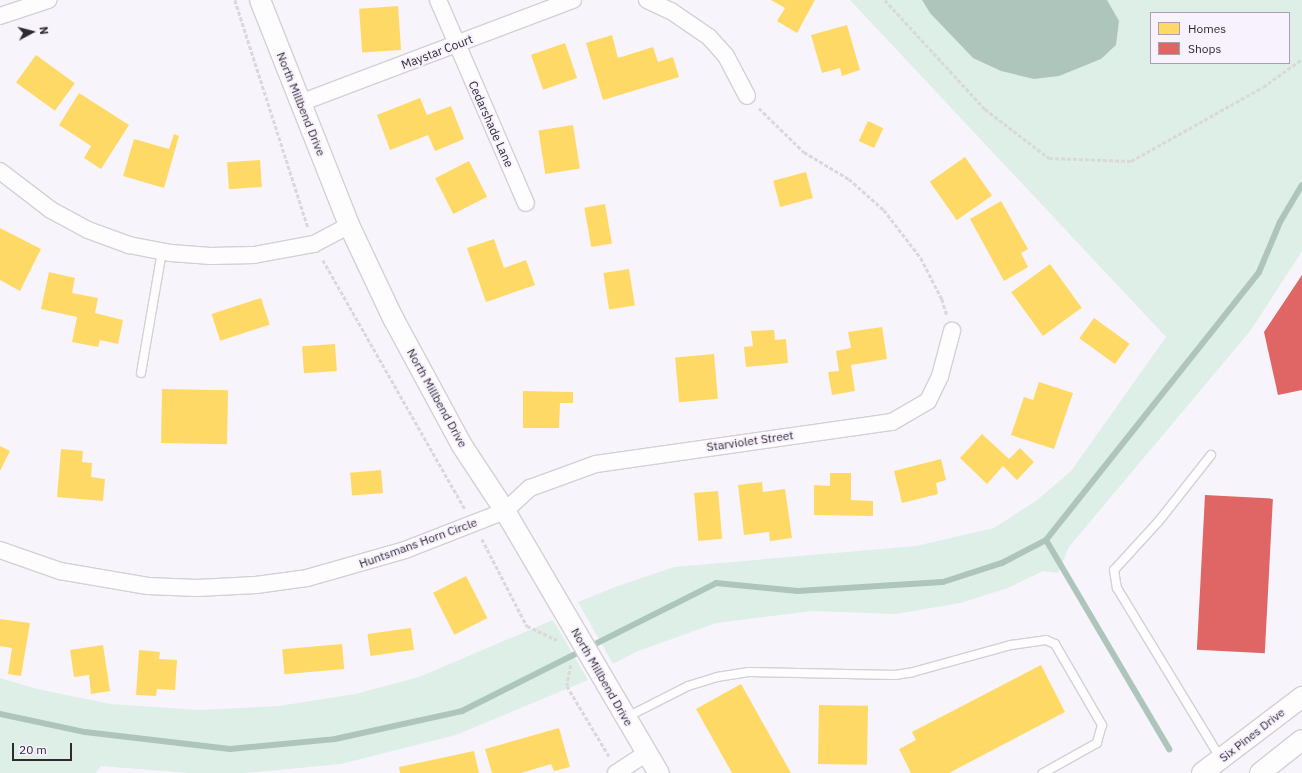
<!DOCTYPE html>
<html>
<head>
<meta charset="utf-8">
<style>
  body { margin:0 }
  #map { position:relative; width:1302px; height:773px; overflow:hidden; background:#f8f4fb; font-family:"IBM Plex Sans",sans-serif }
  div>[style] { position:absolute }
  .green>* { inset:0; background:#deefe8 }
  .water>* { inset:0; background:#aec5bb }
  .homes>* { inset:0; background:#ffd966; transform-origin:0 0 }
  .shops>* { inset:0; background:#e06666; transform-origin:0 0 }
  .stream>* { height:6px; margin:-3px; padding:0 3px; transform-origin:3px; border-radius:3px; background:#aec5bb }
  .path>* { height:2.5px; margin-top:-1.25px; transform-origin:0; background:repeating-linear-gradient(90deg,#d9d8db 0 4px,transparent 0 6px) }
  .roads { filter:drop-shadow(1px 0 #d3d0d6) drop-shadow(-1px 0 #d3d0d6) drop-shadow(0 1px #d3d0d6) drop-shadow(0 -1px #d3d0d6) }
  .service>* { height:8px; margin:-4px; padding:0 4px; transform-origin:4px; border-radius:4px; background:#fefdfe }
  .minor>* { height:16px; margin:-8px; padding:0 8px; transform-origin:8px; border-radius:8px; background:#fefdfe }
  .tertiary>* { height:20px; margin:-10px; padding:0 10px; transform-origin:10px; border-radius:10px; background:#fefdfe }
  span { translate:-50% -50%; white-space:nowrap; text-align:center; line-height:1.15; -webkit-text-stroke:4px #f8f1fe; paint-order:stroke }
  .street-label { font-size:12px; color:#2e2a30 }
  .legend { position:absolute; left:1150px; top:12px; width:140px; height:52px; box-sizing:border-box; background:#f8f1fe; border:1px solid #a7a1ac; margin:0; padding:5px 7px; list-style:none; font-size:12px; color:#2e2a30 }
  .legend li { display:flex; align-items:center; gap:8px; height:20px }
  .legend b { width:20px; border:1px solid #a7a1ac }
  .north { position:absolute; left:12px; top:12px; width:40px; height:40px; -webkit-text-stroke:3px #f8f1fe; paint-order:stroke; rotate:83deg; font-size:11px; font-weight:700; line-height:16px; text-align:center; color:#2e2a30 }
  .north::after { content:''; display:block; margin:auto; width:14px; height:18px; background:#2e2a30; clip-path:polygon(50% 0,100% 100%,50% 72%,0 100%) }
  .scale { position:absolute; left:12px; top:743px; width:60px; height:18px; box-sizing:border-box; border:2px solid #2e2a30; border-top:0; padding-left:5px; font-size:12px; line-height:14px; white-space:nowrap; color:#2e2a30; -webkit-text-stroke:3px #f8f1fe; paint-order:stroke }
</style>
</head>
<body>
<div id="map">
  <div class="green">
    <div style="clip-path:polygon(evenodd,850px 0,1302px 0,1302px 251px,1251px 330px,1069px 547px,1058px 573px,1043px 571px,1008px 588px,960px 603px,896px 614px,812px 611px,716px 623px,636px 652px,613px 664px,578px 602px,615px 587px,674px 567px,916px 546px,994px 528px,1036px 501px,1071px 471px,1166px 337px,850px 0,1151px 13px,1289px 13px,1289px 63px,1151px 63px,1151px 13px)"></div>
    <div style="clip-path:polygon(553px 620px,588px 680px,456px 735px,341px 764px,245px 773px,188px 773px,101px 766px,96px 773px,0 773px,0 678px,37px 689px,111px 704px,199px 710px,279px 706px,355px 694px,419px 677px)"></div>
  </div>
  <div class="water">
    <div style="clip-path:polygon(922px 0,1107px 0,1119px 21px,1116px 45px,1101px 59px,1059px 76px,1034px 79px,1001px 71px,973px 58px,930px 13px)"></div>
  </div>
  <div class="homes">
    <div style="clip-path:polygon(771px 0,815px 0,797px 33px,777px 21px,785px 8px)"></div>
    <div style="left:398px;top:6px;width:44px;height:39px;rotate:86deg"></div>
    <div style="clip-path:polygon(847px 25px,860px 70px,842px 76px,840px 68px,822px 73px,811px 35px)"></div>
    <div style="clip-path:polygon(612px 35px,618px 58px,653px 47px,658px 62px,673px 57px,679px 77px,603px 100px,586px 43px)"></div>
    <div style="left:565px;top:43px;width:37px;height:36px;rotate:71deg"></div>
    <div style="left:36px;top:55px;width:48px;height:34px;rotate:36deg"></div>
    <div style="clip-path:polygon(79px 93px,129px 125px,101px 169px,84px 158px,91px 146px,59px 125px)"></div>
    <div style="clip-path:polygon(420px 98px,427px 115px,451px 106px,464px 139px,435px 151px,428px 135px,390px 150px,377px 115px)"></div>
    <div style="left:868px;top:121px;width:17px;height:22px;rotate:25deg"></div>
    <div style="left:573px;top:125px;width:44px;height:35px;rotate:81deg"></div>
    <div style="clip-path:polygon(174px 134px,179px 136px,164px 188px,123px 176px,134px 139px,169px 149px)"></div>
    <div style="left:965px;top:157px;width:47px;height:43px;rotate:55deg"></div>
    <div style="left:260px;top:160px;width:27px;height:33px;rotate:86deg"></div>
    <div style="left:469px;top:161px;width:40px;height:38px;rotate:63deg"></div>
    <div style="left:806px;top:172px;width:27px;height:34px;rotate:75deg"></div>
    <div style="clip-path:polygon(1001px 201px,1028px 249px,1021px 253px,1028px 267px,1004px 281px,970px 219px)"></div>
    <div style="left:605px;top:204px;width:40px;height:21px;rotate:80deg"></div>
    <div style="clip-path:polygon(0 228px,41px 249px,20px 291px,0 280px)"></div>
    <div style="clip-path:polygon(494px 239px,504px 268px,526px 260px,535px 285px,486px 302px,467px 248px)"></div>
    <div style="left:1050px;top:264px;width:54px;height:48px;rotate:54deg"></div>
    <div style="left:629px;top:269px;width:37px;height:26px;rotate:81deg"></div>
    <div style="clip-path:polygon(49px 272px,75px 278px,72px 293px,98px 298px,95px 313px,123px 320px,118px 344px,100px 340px,98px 347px,72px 342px,77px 317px,41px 309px)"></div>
    <div style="left:261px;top:298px;width:28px;height:52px;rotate:72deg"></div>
    <div style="left:1094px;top:318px;width:44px;height:25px;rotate:36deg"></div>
    <div style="clip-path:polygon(882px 327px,887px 359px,851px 365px,855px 391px,832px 395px,828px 372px,839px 371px,836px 351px,851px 348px,848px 332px)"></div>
    <div style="clip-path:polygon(774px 330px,775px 340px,786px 339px,788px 363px,746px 367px,744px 347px,753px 346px,751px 331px)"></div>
    <div style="left:335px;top:344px;width:27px;height:33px;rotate:86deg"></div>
    <div style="left:714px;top:354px;width:45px;height:39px;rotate:85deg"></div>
    <div style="clip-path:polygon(1039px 382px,1073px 393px,1054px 449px,1011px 435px,1024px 397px,1033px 400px)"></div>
    <div style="left:162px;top:389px;width:66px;height:54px;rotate:1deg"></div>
    <div style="clip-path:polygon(523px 391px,573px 392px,573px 403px,560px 403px,559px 428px,523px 428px)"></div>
    <div style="clip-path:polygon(982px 434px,1009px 459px,1020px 448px,1034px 462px,1017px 480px,1003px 466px,987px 484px,960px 458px)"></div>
    <div style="clip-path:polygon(0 446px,10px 451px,0 471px)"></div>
    <div style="clip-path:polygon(61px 449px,83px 451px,82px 462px,92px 463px,91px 477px,105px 479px,103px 501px,57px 497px)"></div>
    <div style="clip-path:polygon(941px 459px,946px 480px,936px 483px,938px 494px,902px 503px,894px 471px)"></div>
    <div style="left:381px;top:470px;width:23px;height:31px;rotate:85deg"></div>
    <div style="clip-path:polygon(830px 473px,851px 473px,851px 500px,873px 501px,873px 516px,814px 515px,814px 485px,830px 486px)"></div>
    <div style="clip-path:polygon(762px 482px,763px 492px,785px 489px,792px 538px,770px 541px,769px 532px,744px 535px,738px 485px)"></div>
    <div style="left:718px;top:491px;width:48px;height:24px;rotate:85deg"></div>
    <div style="left:466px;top:576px;width:47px;height:37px;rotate:63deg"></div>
    <div style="clip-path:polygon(0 619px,30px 623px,21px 676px,8px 674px,12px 648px,0 646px)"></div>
    <div style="left:411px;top:628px;width:22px;height:44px;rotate:82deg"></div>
    <div style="left:342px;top:644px;width:25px;height:60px;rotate:85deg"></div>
    <div style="clip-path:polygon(103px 645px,110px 691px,91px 694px,89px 675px,74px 677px,70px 650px)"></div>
    <div style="clip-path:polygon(139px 650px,160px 652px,159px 659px,177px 660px,175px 690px,157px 689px,156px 696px,136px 695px)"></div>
    <div style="clip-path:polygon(1041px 665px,1065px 712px,949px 773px,911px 773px,899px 749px,916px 740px,912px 732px)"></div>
    <div style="clip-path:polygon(741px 684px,791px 773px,732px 773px,696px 709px)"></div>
    <div style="left:819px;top:705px;width:49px;height:59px;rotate:1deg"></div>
    <div style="clip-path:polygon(559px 728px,570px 767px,554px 771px,551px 764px,521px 773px,492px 773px,485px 749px)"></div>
    <div style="clip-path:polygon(474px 751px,479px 773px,400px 773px,399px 767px)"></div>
  </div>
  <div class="shops">
    <div style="clip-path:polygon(1302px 275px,1302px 390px,1278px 395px,1264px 332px)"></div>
    <div style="left:1205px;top:495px;width:68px;height:155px;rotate:3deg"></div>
  </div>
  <div class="stream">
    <div style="left:1046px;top:540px;width:243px;rotate:59.5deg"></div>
    <div style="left:0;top:714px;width:87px;rotate:12deg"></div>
    <div style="left:85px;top:732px;width:146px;rotate:6.7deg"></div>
    <div style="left:230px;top:749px;width:105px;rotate:-5.4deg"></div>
    <div style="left:335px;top:739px;width:130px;rotate:-12.4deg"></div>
    <div style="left:462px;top:711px;width:284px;rotate:-26.7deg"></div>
    <div style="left:716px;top:583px;width:82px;rotate:5.6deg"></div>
    <div style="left:798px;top:591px;width:145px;rotate:-3.6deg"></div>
    <div style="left:943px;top:582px;width:62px;rotate:-17.9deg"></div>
    <div style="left:1002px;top:563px;width:50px;rotate:-27.6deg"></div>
    <div style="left:1046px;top:540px;width:342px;rotate:-51.5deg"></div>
    <div style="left:1259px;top:272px;width:54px;rotate:-67.2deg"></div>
    <div style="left:1280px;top:222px;width:43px;rotate:-59.3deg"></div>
  </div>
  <div class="path">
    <div style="left:235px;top:0;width:239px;rotate:72.2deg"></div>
    <div style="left:885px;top:0;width:148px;rotate:47.5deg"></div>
    <div style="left:985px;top:109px;width:81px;rotate:37.4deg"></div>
    <div style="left:1049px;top:158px;width:82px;rotate:2.1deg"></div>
    <div style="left:1131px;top:161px;width:151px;rotate:-29.3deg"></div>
    <div style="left:1263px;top:87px;width:48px;rotate:-35.7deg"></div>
    <div style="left:759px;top:108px;width:63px;rotate:44.4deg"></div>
    <div style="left:804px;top:152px;width:52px;rotate:31deg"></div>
    <div style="left:849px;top:179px;width:47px;rotate:41.5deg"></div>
    <div style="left:884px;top:210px;width:61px;rotate:52.4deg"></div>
    <div style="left:921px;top:258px;width:46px;rotate:62.9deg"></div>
    <div style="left:942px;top:299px;width:17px;rotate:73deg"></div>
    <div style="left:323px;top:260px;width:287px;rotate:60.3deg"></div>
    <div style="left:482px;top:539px;width:98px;rotate:62.7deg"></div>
    <div style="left:527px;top:626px;width:33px;rotate:25deg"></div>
    <div style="left:571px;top:665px;width:21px;rotate:101deg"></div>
    <div style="left:567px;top:686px;width:82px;rotate:59deg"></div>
  </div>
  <div class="roads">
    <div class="service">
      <div style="left:141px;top:373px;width:124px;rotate:-80.2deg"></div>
      <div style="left:1211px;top:455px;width:85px;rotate:128.3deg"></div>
      <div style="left:1158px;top:522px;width:65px;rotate:132.5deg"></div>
      <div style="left:1114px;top:570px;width:18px;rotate:81deg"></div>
      <div style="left:1117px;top:588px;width:200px;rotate:58.7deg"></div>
      <div style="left:627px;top:717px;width:68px;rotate:-26.9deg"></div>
      <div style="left:688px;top:686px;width:30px;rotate:-17deg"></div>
      <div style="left:717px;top:677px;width:32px;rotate:-9deg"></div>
      <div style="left:749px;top:672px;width:146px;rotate:1.2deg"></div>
      <div style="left:895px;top:675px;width:18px;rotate:-9deg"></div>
      <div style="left:913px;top:672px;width:102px;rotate:-15.4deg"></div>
      <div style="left:1011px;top:645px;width:35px;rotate:-8deg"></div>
      <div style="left:1046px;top:640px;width:10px;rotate:24deg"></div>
      <div style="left:1055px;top:644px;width:94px;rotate:59.9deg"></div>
      <div style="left:1102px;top:725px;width:19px;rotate:106deg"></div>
      <div style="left:1097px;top:743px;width:62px;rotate:150.9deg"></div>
    </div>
    <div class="minor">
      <div style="left:438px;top:0;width:221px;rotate:66.6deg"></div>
      <div style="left:647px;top:0;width:26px;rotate:25deg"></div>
      <div style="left:671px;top:11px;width:46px;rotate:34.4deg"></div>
      <div style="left:709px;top:37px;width:25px;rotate:48deg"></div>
      <div style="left:726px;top:56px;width:45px;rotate:62.3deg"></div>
      <div style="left:0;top:16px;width:51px;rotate:-18.4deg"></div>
      <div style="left:300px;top:103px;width:292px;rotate:-20.7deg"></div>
      <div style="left:0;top:171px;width:64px;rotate:37.4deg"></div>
      <div style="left:51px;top:210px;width:42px;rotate:28.4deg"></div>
      <div style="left:88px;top:230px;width:44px;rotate:20.1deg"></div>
      <div style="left:129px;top:245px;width:43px;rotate:10.8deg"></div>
      <div style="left:171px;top:253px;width:40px;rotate:4.3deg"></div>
      <div style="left:211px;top:256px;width:43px;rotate:-1.3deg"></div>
      <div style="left:254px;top:255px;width:61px;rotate:-10.4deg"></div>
      <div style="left:314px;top:244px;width:40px;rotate:-28deg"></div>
      <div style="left:0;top:550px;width:64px;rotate:19.3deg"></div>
      <div style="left:60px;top:571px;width:89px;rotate:9.7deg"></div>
      <div style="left:148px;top:586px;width:49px;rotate:2.3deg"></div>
      <div style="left:197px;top:588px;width:59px;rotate:-2.9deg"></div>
      <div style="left:256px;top:585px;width:51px;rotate:-7.8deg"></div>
      <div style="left:307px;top:578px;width:102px;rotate:-15.9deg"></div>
      <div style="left:405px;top:550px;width:107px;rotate:-21.3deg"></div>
      <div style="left:505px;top:511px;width:34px;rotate:-43deg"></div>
      <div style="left:530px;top:488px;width:70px;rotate:-20deg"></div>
      <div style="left:596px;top:464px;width:299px;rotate:-8.1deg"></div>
      <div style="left:892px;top:422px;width:42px;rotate:-30.3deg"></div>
      <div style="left:928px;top:401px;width:28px;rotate:-64deg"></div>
      <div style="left:940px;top:376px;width:47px;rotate:-75.1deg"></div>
      <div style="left:616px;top:773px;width:37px;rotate:-33deg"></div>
    </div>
    <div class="tertiary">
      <div style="left:260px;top:0;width:242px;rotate:68.4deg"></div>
      <div style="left:349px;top:225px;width:103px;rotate:64.7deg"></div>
      <div style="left:393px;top:318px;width:143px;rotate:61.6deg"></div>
      <div style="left:461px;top:444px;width:80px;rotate:56.7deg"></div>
      <div style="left:505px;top:511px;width:304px;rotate:59.6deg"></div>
      <div style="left:1202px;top:773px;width:126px;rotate:-37.2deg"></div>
      <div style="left:1260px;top:773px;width:53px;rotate:-38.2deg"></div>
    </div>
  </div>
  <div class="street-label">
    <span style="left:437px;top:52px;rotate:-21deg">Maystar Court</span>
    <span style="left:301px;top:104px;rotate:68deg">North Millbend Drive</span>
    <span style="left:491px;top:124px;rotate:66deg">Cedarshade Lane</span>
    <span style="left:437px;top:398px;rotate:61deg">North Millbend Drive</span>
    <span style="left:750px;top:441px;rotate:-8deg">Starviolet Street</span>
    <span style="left:418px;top:543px;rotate:-20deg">Huntsmans Horn Circle</span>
    <span style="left:602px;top:677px;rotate:60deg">North Millbend Drive</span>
    <span style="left:1252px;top:735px;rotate:-38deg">Six Pines Drive</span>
  </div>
  <ul class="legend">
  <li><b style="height:11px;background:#ffd966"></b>Homes</li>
  <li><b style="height:11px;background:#e06666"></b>Shops</li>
  </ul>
  <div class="north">N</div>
  <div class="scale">20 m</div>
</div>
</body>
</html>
